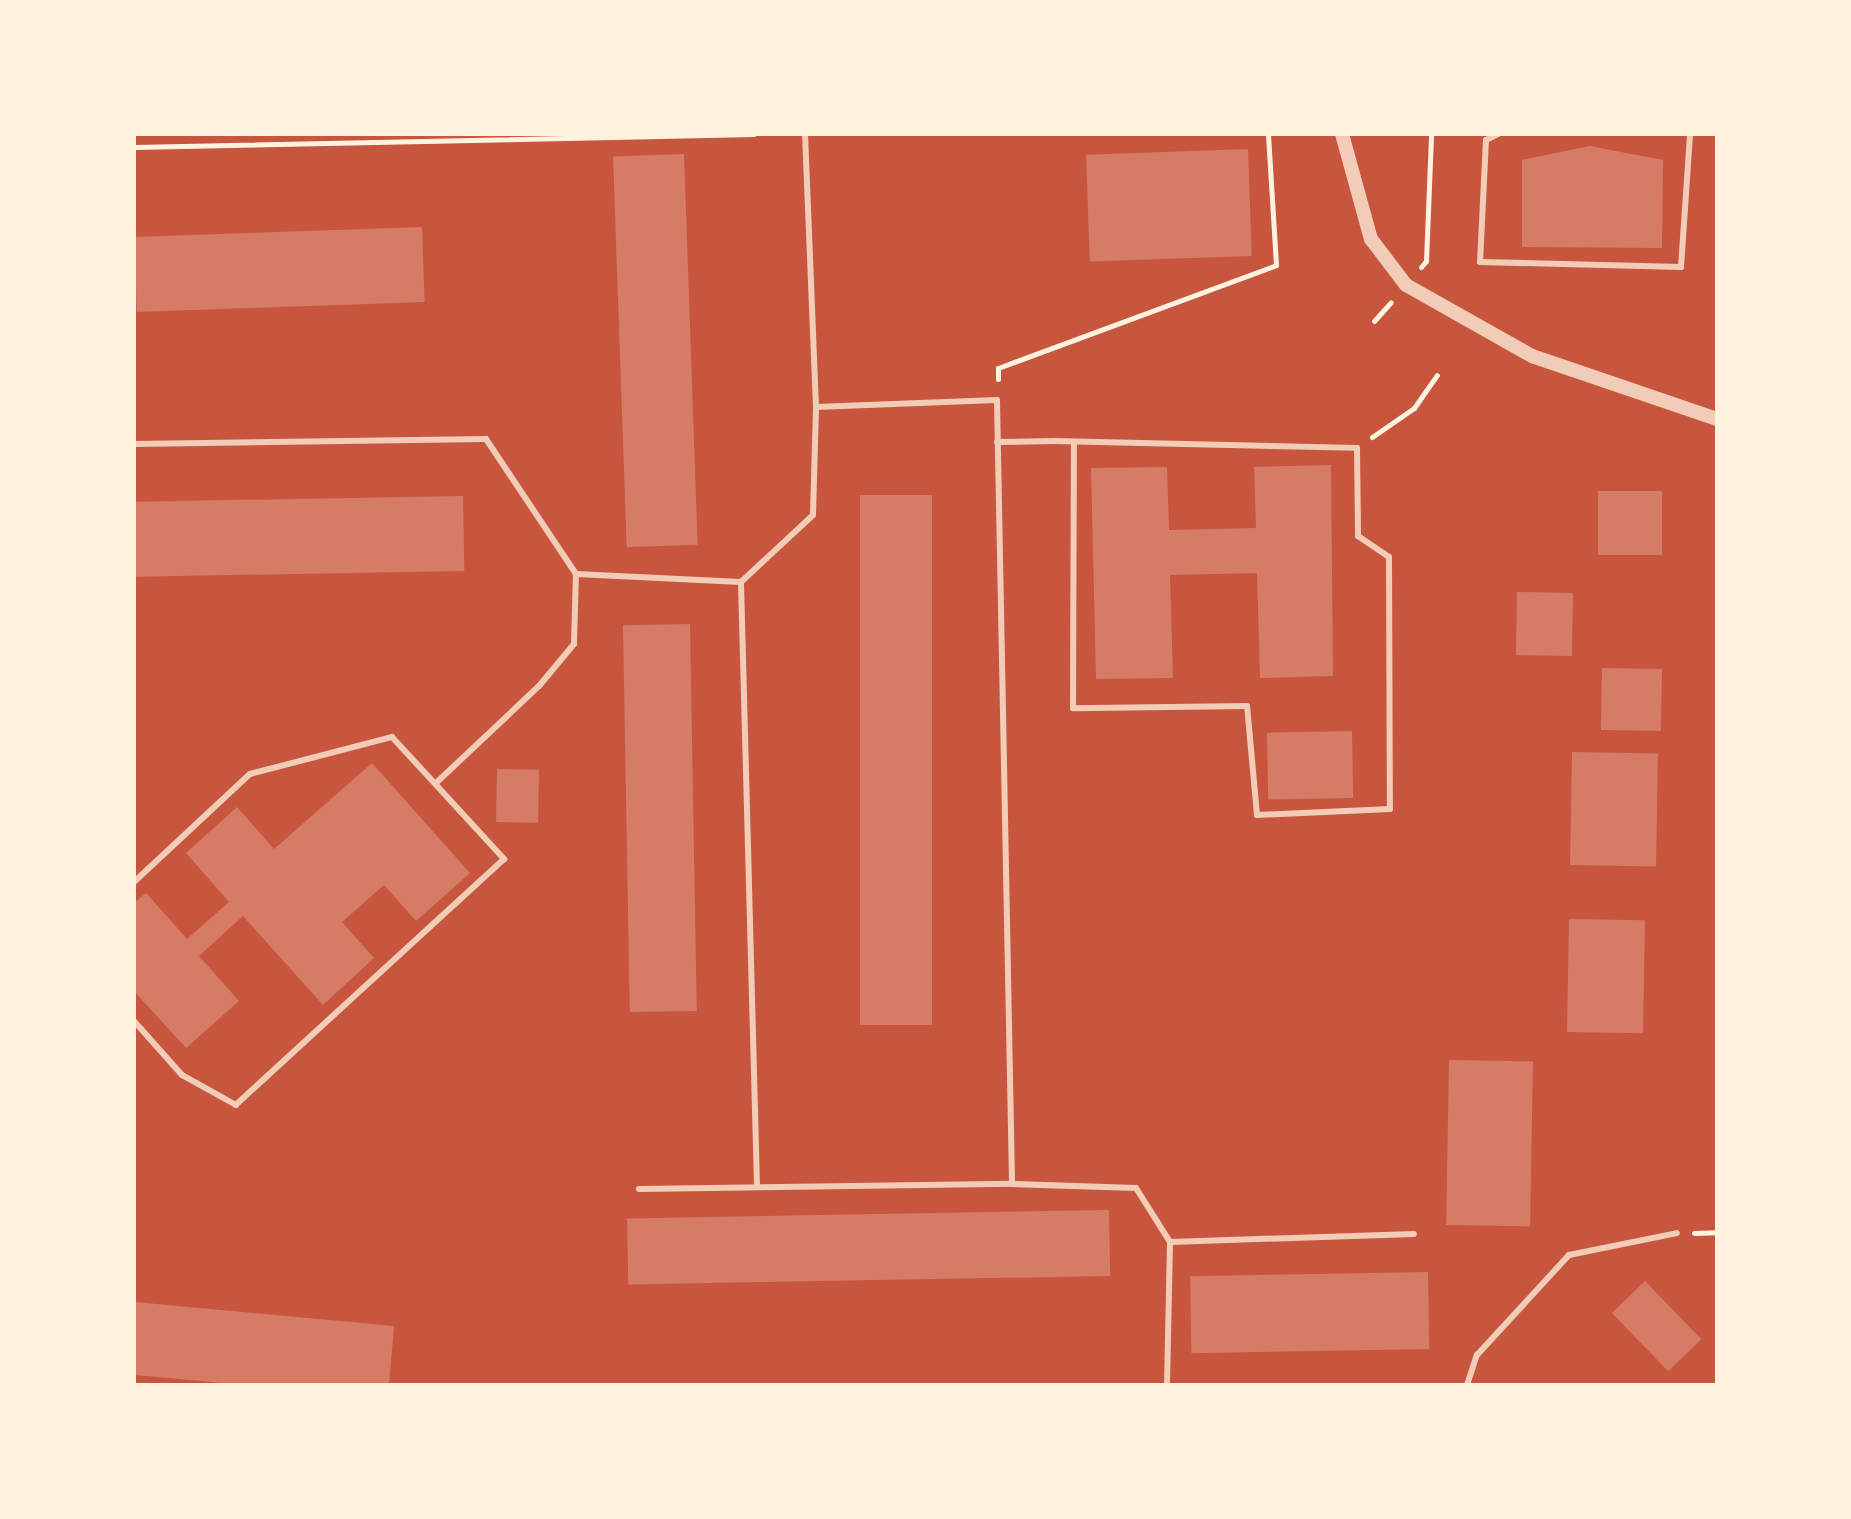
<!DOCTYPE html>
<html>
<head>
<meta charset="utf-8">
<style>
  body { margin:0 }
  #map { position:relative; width:1851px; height:1519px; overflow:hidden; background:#c8553d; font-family:"Fira Sans Condensed",sans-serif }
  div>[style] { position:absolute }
  .building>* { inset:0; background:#d67c66; transform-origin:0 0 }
  .path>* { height:5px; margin:-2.5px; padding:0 2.5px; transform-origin:2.5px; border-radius:2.5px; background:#fff3e0 }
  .service>* { height:6px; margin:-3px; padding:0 3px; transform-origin:3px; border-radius:3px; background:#f1ccb7 }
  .tertiary>* { height:14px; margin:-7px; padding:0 7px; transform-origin:7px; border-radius:7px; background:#f1ccb7 }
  span { translate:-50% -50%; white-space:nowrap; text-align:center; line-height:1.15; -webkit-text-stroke:6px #fff3e0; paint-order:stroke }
  .frame { position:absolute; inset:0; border:136px solid #fff3e0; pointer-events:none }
</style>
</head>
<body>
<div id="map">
  <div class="building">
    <div style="clip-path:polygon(1590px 146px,1663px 160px,1662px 248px,1522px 247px,1522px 160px)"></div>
    <div style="left:1248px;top:149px;width:107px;height:162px;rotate:88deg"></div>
    <div style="left:684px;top:154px;width:391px;height:71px;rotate:88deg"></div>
    <div style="left:422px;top:227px;width:75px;height:288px;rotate:88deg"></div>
    <div style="clip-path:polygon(1331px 465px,1333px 676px,1260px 678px,1257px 573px,1170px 575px,1173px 678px,1096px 679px,1091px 468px,1167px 467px,1169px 530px,1256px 528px,1254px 467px)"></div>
    <div style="left:1598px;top:491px;width:64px;height:64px"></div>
    <div style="left:860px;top:495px;width:72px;height:530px"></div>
    <div style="left:463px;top:496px;width:75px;height:329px;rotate:89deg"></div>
    <div style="left:1517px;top:592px;width:56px;height:63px;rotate:1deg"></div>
    <div style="left:690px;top:624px;width:387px;height:67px;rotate:89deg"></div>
    <div style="left:1602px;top:668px;width:60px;height:62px;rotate:1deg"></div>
    <div style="left:1352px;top:731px;width:67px;height:85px;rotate:89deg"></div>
    <div style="left:1572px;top:752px;width:86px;height:113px;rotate:1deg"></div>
    <div style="clip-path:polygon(372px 763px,470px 873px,416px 921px,384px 885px,342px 922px,374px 958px,323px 1005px,243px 916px,199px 956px,239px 1001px,186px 1048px,134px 991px,134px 903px,146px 893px,187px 939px,229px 902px,186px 853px,237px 807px,274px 849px)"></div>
    <div style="left:497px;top:769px;width:42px;height:53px;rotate:1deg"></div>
    <div style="left:1569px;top:919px;width:76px;height:113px;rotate:1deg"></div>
    <div style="left:1449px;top:1060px;width:84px;height:165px;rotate:1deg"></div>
    <div style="left:1109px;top:1210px;width:66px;height:482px;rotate:89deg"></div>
    <div style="left:1428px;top:1272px;width:77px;height:238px;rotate:89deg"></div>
    <div style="left:1645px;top:1281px;width:81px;height:46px;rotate:46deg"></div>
    <div style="clip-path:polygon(135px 1302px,394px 1326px,389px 1385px,247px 1385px,134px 1375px)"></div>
  </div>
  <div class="path">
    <div style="left:134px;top:147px;width:620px;rotate:-1.2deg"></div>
    <div style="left:1421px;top:267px;width:8px;rotate:-50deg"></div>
    <div style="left:1426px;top:261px;width:127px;rotate:-87.7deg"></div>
    <div style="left:1374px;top:321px;width:25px;rotate:-48deg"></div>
    <div style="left:998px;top:379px;width:11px;rotate:-90deg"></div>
    <div style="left:998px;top:368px;width:296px;rotate:-20.3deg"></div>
    <div style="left:1276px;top:265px;width:131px;rotate:-93.5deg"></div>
    <div style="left:1372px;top:437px;width:51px;rotate:-34.6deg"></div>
    <div style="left:1414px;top:408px;width:40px;rotate:-55.1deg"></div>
    <div style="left:1694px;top:1233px;width:23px;rotate:-2deg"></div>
  </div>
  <div class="service">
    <div style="left:1498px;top:134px;width:13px;rotate:153deg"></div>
    <div style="left:1486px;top:140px;width:122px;rotate:92.8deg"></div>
    <div style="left:1480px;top:262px;width:201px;rotate:1.4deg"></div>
    <div style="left:1681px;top:267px;width:133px;rotate:-86.1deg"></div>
    <div style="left:816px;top:407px;width:181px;rotate:-2.2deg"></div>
    <div style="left:997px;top:400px;width:784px;rotate:88.9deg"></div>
    <div style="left:997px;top:442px;width:57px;rotate:-1deg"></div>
    <div style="left:1054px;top:441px;width:303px;rotate:1.3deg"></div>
    <div style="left:1357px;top:448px;width:88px;rotate:89.3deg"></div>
    <div style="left:1358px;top:536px;width:37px;rotate:34deg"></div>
    <div style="left:1389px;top:557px;width:252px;rotate:89.8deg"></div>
    <div style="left:1390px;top:809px;width:133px;rotate:177.4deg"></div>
    <div style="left:1257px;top:815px;width:109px;rotate:-95.2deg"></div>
    <div style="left:1247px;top:706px;width:174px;rotate:179.3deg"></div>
    <div style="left:1073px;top:708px;width:266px;rotate:-89.8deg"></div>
    <div style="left:134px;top:444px;width:352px;rotate:-0.8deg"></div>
    <div style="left:486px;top:439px;width:162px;rotate:56.3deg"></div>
    <div style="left:576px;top:574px;width:165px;rotate:2.8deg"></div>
    <div style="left:436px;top:783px;width:141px;rotate:-43.3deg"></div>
    <div style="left:539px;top:686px;width:55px;rotate:-50.2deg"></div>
    <div style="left:574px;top:644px;width:70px;rotate:-88.4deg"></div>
    <div style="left:134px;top:882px;width:158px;rotate:-43deg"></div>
    <div style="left:250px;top:774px;width:147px;rotate:-14.6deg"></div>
    <div style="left:392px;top:737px;width:166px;rotate:47.4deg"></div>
    <div style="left:504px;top:859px;width:364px;rotate:137.5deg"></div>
    <div style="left:236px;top:1105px;width:62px;rotate:-150.9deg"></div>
    <div style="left:182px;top:1075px;width:72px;rotate:-131.6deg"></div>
    <div style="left:757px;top:1186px;width:604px;rotate:-91.52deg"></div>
    <div style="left:741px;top:582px;width:98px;rotate:-42.9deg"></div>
    <div style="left:813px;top:515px;width:108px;rotate:-88.4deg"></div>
    <div style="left:816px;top:407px;width:273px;rotate:-92.3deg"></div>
    <div style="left:639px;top:1189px;width:373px;rotate:-0.8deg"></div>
    <div style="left:1012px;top:1184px;width:124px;rotate:1.8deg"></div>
    <div style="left:1136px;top:1188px;width:64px;rotate:57.8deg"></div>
    <div style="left:1170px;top:1242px;width:244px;rotate:-1.9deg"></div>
    <div style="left:1167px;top:1385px;width:143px;rotate:-88.8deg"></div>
    <div style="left:1467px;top:1385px;width:32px;rotate:-72deg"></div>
    <div style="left:1477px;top:1355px;width:136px;rotate:-47.4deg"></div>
    <div style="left:1569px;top:1255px;width:110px;rotate:-11.5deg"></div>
  </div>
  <div class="tertiary">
    <div style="left:1342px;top:134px;width:109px;rotate:74.6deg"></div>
    <div style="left:1371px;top:239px;width:58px;rotate:52.7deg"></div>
    <div style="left:1406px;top:285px;width:145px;rotate:29.4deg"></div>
    <div style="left:1532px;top:356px;width:195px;rotate:18.8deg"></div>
  </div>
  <div class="frame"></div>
</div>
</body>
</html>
